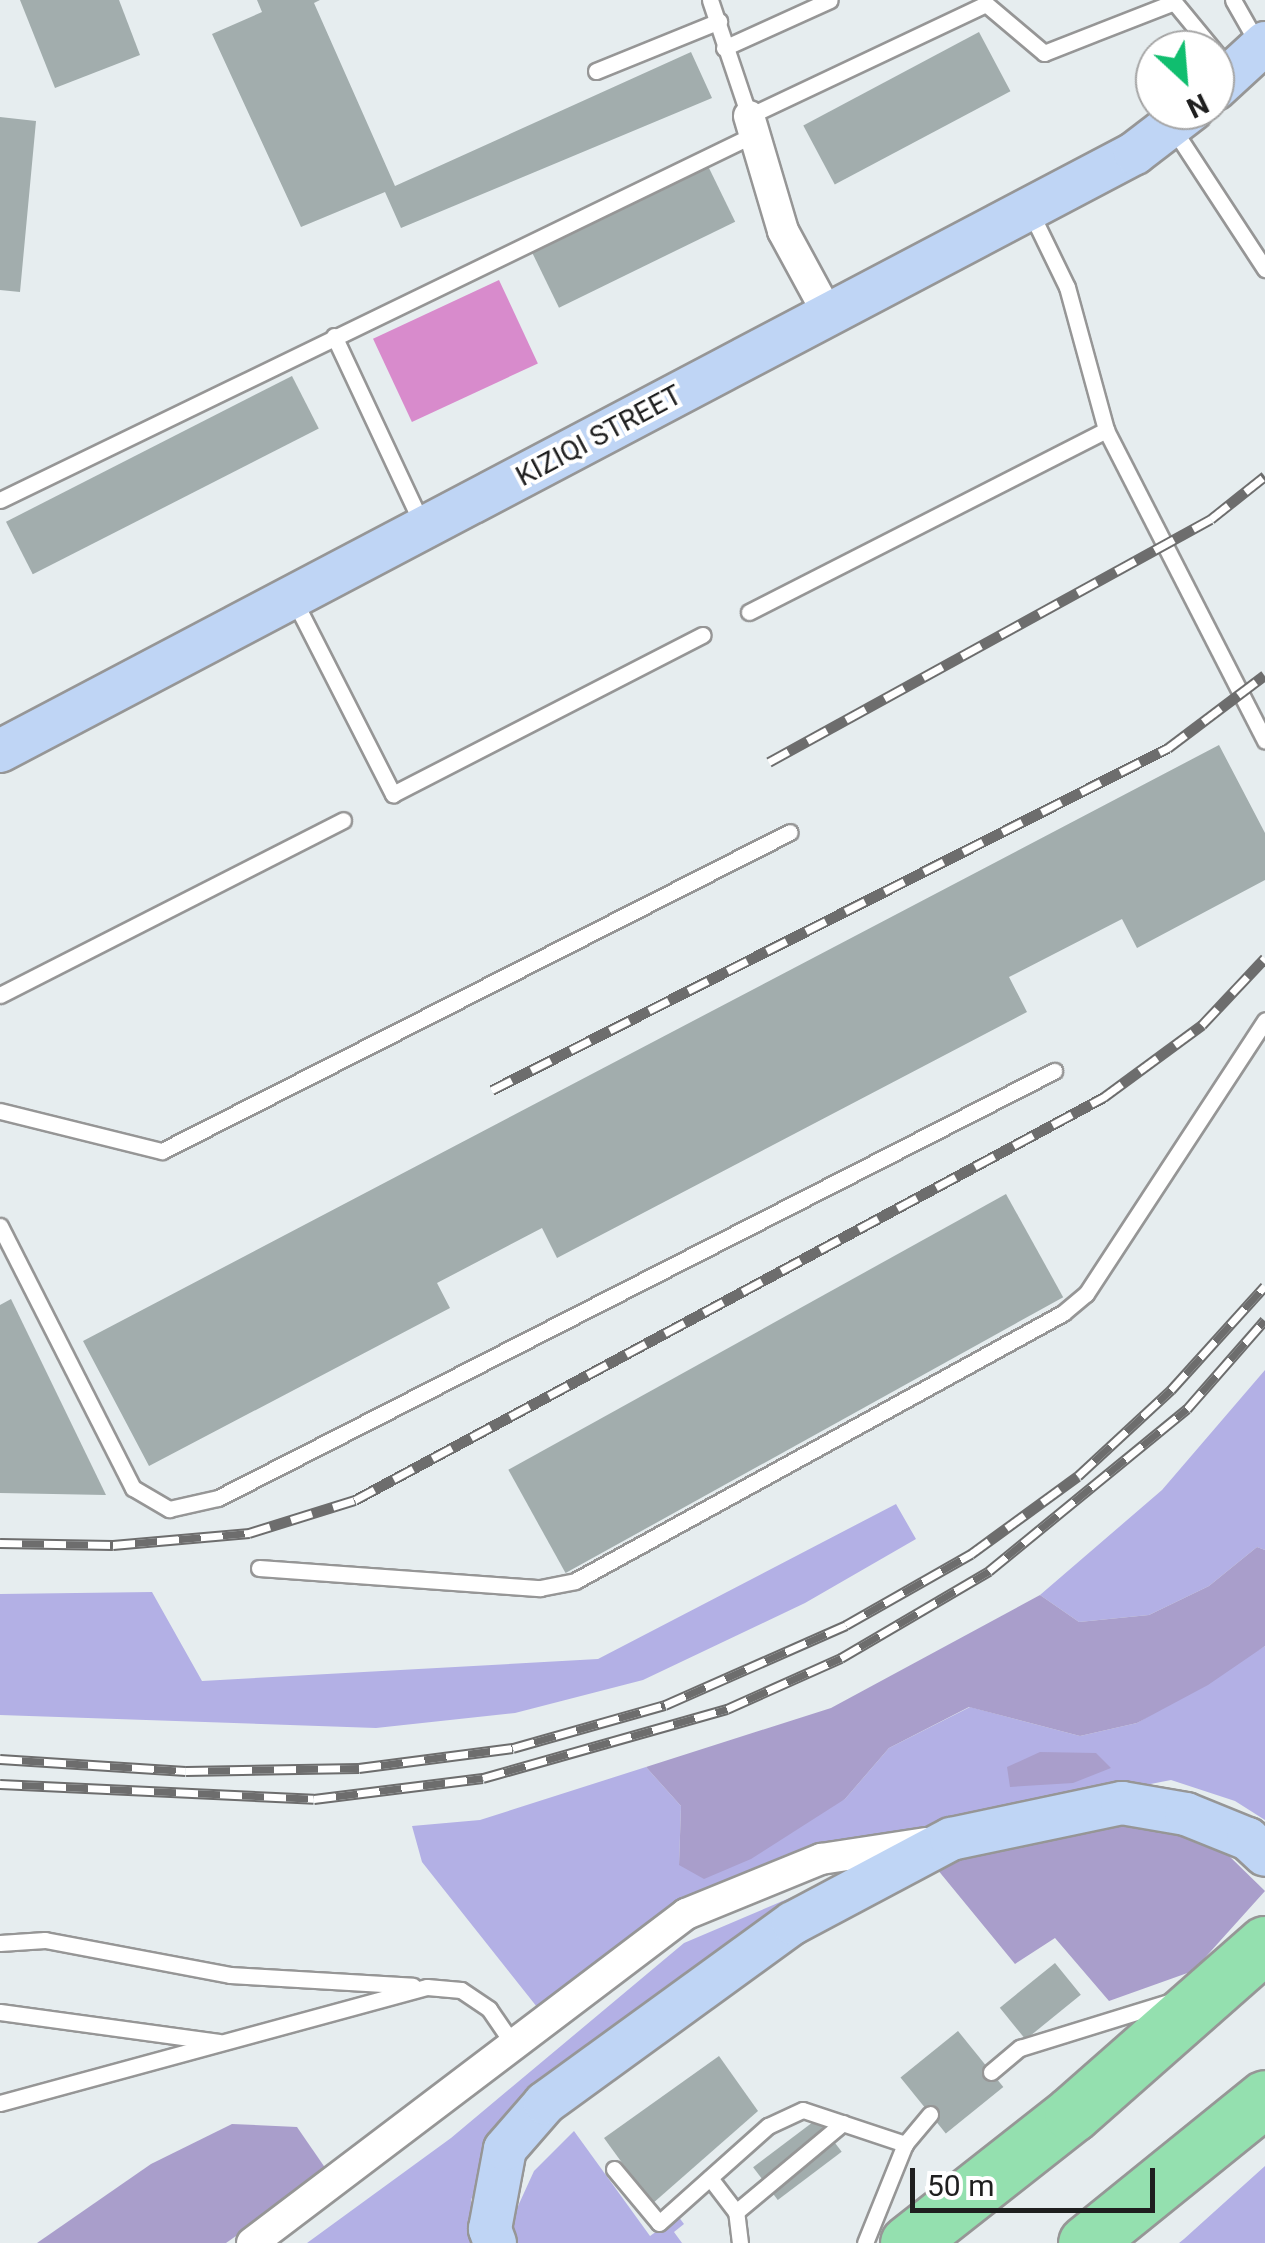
<!DOCTYPE html>
<html>
<head>
<meta charset="utf-8">
<style>
  body { margin:0 }
  #map { position:relative; width:1265px; height:2243px; overflow:hidden; background:#e6edef; font-family:Roboto,sans-serif }
  div>[style] { position:absolute }
  .grass>* { inset:0; background:#b3b0e5 }
  .forest>* { inset:0; background:#a99ecb }
  .pitch>* { inset:0; background:#d88bcc; transform-origin:0 0 }
  .building>* { inset:0; background:#a2adad; transform-origin:0 0 }
  .roads { filter:drop-shadow(2px 0 #969696) drop-shadow(-2px 0 #969696) drop-shadow(0 2px #969696) drop-shadow(0 -2px #969696) }
  .lane>* { height:15px; margin:-7.5px; padding:0 7.5px; transform-origin:7.5px; border-radius:7.5px; background:#fff }
  .street>* { height:30px; margin:-15px; padding:0 15px; transform-origin:15px; border-radius:15px; background:#fff }
  .secondary>* { height:42px; margin:-21px; padding:0 21px; transform-origin:21px; border-radius:21px; background:#bfd5f5 }
  .highway>* { height:55px; margin:-27.5px; padding:0 27.5px; transform-origin:27.5px; border-radius:27.5px; background:#94e0af }
  .rail>* { height:11px; margin-top:-5.5px; transform-origin:0; background:repeating-linear-gradient(90deg,#fff 0 22px,#6d6d6d 0 44px); box-sizing:border-box; border-block:2px solid #6d6d6d }
  span { translate:-50% -50%; white-space:nowrap; text-align:center; line-height:1.15; -webkit-text-stroke:8px #fff; paint-order:stroke }
  .street-label { font-size:28px; color:#1f1f1f }
  .north { position:absolute; left:1135px; top:30px; width:100px; height:100px; box-sizing:border-box; background:#fff; border:2px solid #a5a5a5; border-radius:50%; rotate:154deg; font-size:28px; font-weight:700; line-height:40px; text-align:center; color:#1f1f1f }
  .north::after { content:''; display:block; margin:auto; width:35px; height:45px; background:#10be6f; clip-path:polygon(50% 0,100% 100%,50% 72%,0 100%) }
  .scale { position:absolute; left:910px; top:2168px; width:245px; height:45px; box-sizing:border-box; border:5px solid #1f1f1f; border-top:0; padding-left:12px; font-size:30px; line-height:35px; white-space:nowrap; color:#1f1f1f; -webkit-text-stroke:8px #fff; paint-order:stroke }
</style>
</head>
<body>
<div id="map">
  <div class="grass">
    <div style="clip-path:polygon(1265px 1370px,1265px 1550px,1257px 1547px,1209px 1586px,1149px 1615px,1079px 1622px,1040px 1595px,1162px 1490px)"></div>
    <div style="clip-path:polygon(896px 1504px,916px 1539px,805px 1603px,643px 1680px,515px 1713px,376px 1728px,0 1715px,0 1594px,152px 1592px,202px 1681px,598px 1659px)"></div>
    <div style="clip-path:polygon(1265px 1646px,1265px 1820px,1235px 1801px,1171px 1780px,786px 1855px,685px 1901px,537px 2007px,422px 1862px,412px 1826px,480px 1820px,646px 1767px,681px 1806px,679px 1865px,845px 1799px,889px 1748px,970px 1707px,1080px 1736px,1137px 1723px)"></div>
    <div style="clip-path:polygon(799px 1894px,803px 1903px,599px 2036px,498px 2134px,471px 2200px,471px 2243px,307px 2243px,451px 2138px,684px 1943px)"></div>
    <div style="clip-path:polygon(574px 2131px,650px 2236px,678px 2216px,684px 2224px,674px 2232px,682px 2243px,515px 2243px,513px 2217px,534px 2171px)"></div>
    <div style="clip-path:polygon(1265px 2166px,1265px 2243px,1179px 2243px,1184px 2239px)"></div>
  </div>
  <div class="forest">
    <div style="clip-path:polygon(1257px 1547px,1265px 1550px,1265px 1646px,1208px 1685px,1137px 1723px,1080px 1736px,969px 1707px,889px 1748px,845px 1799px,751px 1859px,704px 1879px,679px 1865px,681px 1806px,646px 1767px,831px 1708px,1040px 1595px,1079px 1622px,1149px 1615px,1209px 1586px)"></div>
    <div style="clip-path:polygon(1040px 1752px,1096px 1753px,1111px 1768px,1073px 1783px,1010px 1787px,1007px 1767px)"></div>
    <div style="clip-path:polygon(1122px 1815px,1225px 1852px,1265px 1891px,1193px 1971px,1109px 2001px,1055px 1938px,1015px 1964px,937px 1869px,970px 1852px)"></div>
    <div style="clip-path:polygon(232px 2124px,297px 2127px,328px 2172px,226px 2243px,37px 2243px,151px 2164px)"></div>
  </div>
  <div class="pitch">
    <div style="left:499px;top:280px;width:92px;height:139px;rotate:65deg"></div>
  </div>
  <div class="building">
    <div style="clip-path:polygon(20px 0,119px 0,140px 55px,55px 88px)"></div>
    <div style="clip-path:polygon(257px 0,320px 0,314px 3px,395px 186px,691px 52px,712px 98px,401px 228px,385px 192px,301px 227px,212px 34px,262px 12px)"></div>
    <div style="left:979px;top:32px;width:67px;height:199px;rotate:62deg"></div>
    <div style="clip-path:polygon(0 117px,36px 121px,20px 292px,0 290px)"></div>
    <div style="left:708px;top:166px;width:62px;height:196px;rotate:64deg"></div>
    <div style="left:292px;top:376px;width:59px;height:321px;rotate:63deg"></div>
    <div style="clip-path:polygon(1219px 745px,1265px 833px,1265px 880px,1137px 948px,1122px 919px,1009px 977px,1027px 1012px,557px 1258px,542px 1228px,437px 1283px,450px 1308px,149px 1466px,83px 1341px)"></div>
    <div style="left:1006px;top:1194px;width:118px;height:569px;rotate:61deg"></div>
    <div style="clip-path:polygon(11px 1299px,106px 1495px,0 1493px,0 1305px)"></div>
    <div style="left:1055px;top:1963px;width:41px;height:71px;rotate:51deg"></div>
    <div style="left:958px;top:2031px;width:72px;height:74px;rotate:51deg"></div>
    <div style="clip-path:polygon(719px 2056px,758px 2111px,652px 2204px,604px 2138px)"></div>
    <div style="left:817px;top:2119px;width:41px;height:80px;rotate:53deg"></div>
  </div>
  <div class="roads">
    <div class="lane">
      <div style="left:710px;top:0;width:122px;rotate:71.4deg"></div>
      <div style="left:749px;top:116px;width:262px;rotate:-25.3deg"></div>
      <div style="left:986px;top:4px;width:76px;rotate:40.2deg"></div>
      <div style="left:1044px;top:53px;width:140px;rotate:-21.4deg"></div>
      <div style="left:1174px;top:2px;width:88px;rotate:50.5deg"></div>
      <div style="left:1233px;top:0;width:51px;rotate:60.4deg"></div>
      <div style="left:724px;top:48px;width:116px;rotate:-24.4deg"></div>
      <div style="left:596px;top:71px;width:133px;rotate:-22.1deg"></div>
      <div style="left:1172px;top:127px;width:170px;rotate:56.8deg"></div>
      <div style="left:1031px;top:213px;width:82px;rotate:64.1deg"></div>
      <div style="left:1067px;top:287px;width:148px;rotate:74.7deg"></div>
      <div style="left:334px;top:336px;width:210px;rotate:64.9deg"></div>
      <div style="left:0;top:500px;width:835px;rotate:-25.86deg"></div>
      <div style="left:295px;top:602px;width:216px;rotate:63deg"></div>
      <div style="left:393px;top:794px;width:348px;rotate:-27.2deg"></div>
      <div style="left:749px;top:612px;width:401px;rotate:-27deg"></div>
      <div style="left:1106px;top:430px;width:349px;rotate:62.9deg"></div>
      <div style="left:0;top:995px;width:385px;rotate:-27deg"></div>
      <div style="left:0;top:1111px;width:167px;rotate:13.9deg"></div>
      <div style="left:162px;top:1151px;width:704px;rotate:-26.93deg"></div>
      <div style="left:0;top:1226px;width:294px;rotate:63.1deg"></div>
      <div style="left:133px;top:1488px;width:42px;rotate:30.3deg"></div>
      <div style="left:169px;top:1509px;width:50px;rotate:-12.7deg"></div>
      <div style="left:218px;top:1498px;width:939px;rotate:-27.06deg"></div>
      <div style="left:259px;top:1568px;width:282px;rotate:4.1deg"></div>
      <div style="left:540px;top:1588px;width:36px;rotate:-11deg"></div>
      <div style="left:575px;top:1581px;width:557px;rotate:-28.77deg"></div>
      <div style="left:1063px;top:1313px;width:30px;rotate:-40deg"></div>
      <div style="left:1086px;top:1294px;width:327px;rotate:-56.8deg"></div>
      <div style="left:0;top:1943px;width:45px;rotate:-3.8deg"></div>
      <div style="left:45px;top:1940px;width:188px;rotate:10.7deg"></div>
      <div style="left:230px;top:1975px;width:183px;rotate:3.4deg"></div>
      <div style="left:0;top:2012px;width:221px;rotate:7.8deg"></div>
      <div style="left:991px;top:2072px;width:38px;rotate:-40deg"></div>
      <div style="left:1020px;top:2048px;width:156px;rotate:-17.2deg"></div>
      <div style="left:0;top:2103px;width:442px;rotate:-15.2deg"></div>
      <div style="left:427px;top:1987px;width:34px;rotate:5deg"></div>
      <div style="left:461px;top:1990px;width:34px;rotate:34deg"></div>
      <div style="left:489px;top:2009px;width:46px;rotate:55.6deg"></div>
      <div style="left:614px;top:2169px;width:70px;rotate:50.2deg"></div>
      <div style="left:659px;top:2223px;width:146px;rotate:-41.7deg"></div>
      <div style="left:768px;top:2126px;width:38px;rotate:-25deg"></div>
      <div style="left:803px;top:2110px;width:108px;rotate:18.4deg"></div>
      <div style="left:710px;top:2178px;width:43px;rotate:52.6deg"></div>
      <div style="left:740px;top:2243px;width:31px;rotate:-97deg"></div>
      <div style="left:736px;top:2212px;width:139px;rotate:-39.8deg"></div>
      <div style="left:865px;top:2243px;width:107px;rotate:-68deg"></div>
      <div style="left:905px;top:2144px;width:39px;rotate:-50deg"></div>
    </div>
    <div class="street">
      <div style="left:749px;top:116px;width:120px;rotate:73.5deg"></div>
      <div style="left:783px;top:231px;width:94px;rotate:61.5deg"></div>
      <div style="left:252px;top:2243px;width:545px;rotate:-37.16deg"></div>
      <div style="left:686px;top:1914px;width:146px;rotate:-22.2deg"></div>
      <div style="left:821px;top:1859px;width:106px;rotate:-8.7deg"></div>
    </div>
    <div class="secondary">
      <div style="left:1215px;top:89px;width:68px;rotate:-42.6deg"></div>
      <div style="left:0;top:751px;width:1283px;rotate:-27.78deg"></div>
      <div style="left:1135px;top:153px;width:71px;rotate:-37.5deg"></div>
      <div style="left:495px;top:2243px;width:15px;rotate:-110deg"></div>
      <div style="left:490px;top:2229px;width:81px;rotate:-79.4deg"></div>
      <div style="left:505px;top:2149px;width:61px;rotate:-49deg"></div>
      <div style="left:545px;top:2103px;width:306px;rotate:-36deg"></div>
      <div style="left:793px;top:1923px;width:179px;rotate:-28deg"></div>
      <div style="left:951px;top:1839px;width:175px;rotate:-11.9deg"></div>
      <div style="left:1122px;top:1803px;width:65px;rotate:9.8deg"></div>
      <div style="left:1186px;top:1814px;width:67px;rotate:22deg"></div>
      <div style="left:1248px;top:1839px;width:23px;rotate:43deg"></div>
    </div>
    <div class="highway">
      <div style="left:908px;top:2243px;width:209px;rotate:-38.2deg"></div>
      <div style="left:1072px;top:2114px;width:257px;rotate:-41.4deg"></div>
      <div style="left:1086px;top:2243px;width:230px;rotate:-39deg"></div>
    </div>
  </div>
  <div class="rail">
    <div style="left:769px;top:762px;width:504px;rotate:-28.8deg"></div>
    <div style="left:1211px;top:519px;width:69px;rotate:-38.5deg"></div>
    <div style="left:492px;top:1090px;width:758px;rotate:-26.84deg"></div>
    <div style="left:1168px;top:748px;width:121px;rotate:-37deg"></div>
    <div style="left:0;top:1543px;width:113px;rotate:1deg"></div>
    <div style="left:113px;top:1545px;width:137px;rotate:-5deg"></div>
    <div style="left:249px;top:1533px;width:111px;rotate:-17.3deg"></div>
    <div style="left:355px;top:1500px;width:851px;rotate:-28.28deg"></div>
    <div style="left:1104px;top:1097px;width:122px;rotate:-36.3deg"></div>
    <div style="left:1202px;top:1025px;width:92px;rotate:-46.8deg"></div>
    <div style="left:0;top:1759px;width:186px;rotate:3.7deg"></div>
    <div style="left:186px;top:1771px;width:173px;rotate:-1deg"></div>
    <div style="left:359px;top:1768px;width:155px;rotate:-7.4deg"></div>
    <div style="left:513px;top:1748px;width:158px;rotate:-15.8deg"></div>
    <div style="left:665px;top:1705px;width:198px;rotate:-23.8deg"></div>
    <div style="left:846px;top:1625px;width:144px;rotate:-29.6deg"></div>
    <div style="left:971px;top:1554px;width:132px;rotate:-36.1deg"></div>
    <div style="left:1078px;top:1476px;width:127px;rotate:-42.8deg"></div>
    <div style="left:1171px;top:1390px;width:140px;rotate:-47.9deg"></div>
    <div style="left:0;top:1784px;width:314px;rotate:2.7deg"></div>
    <div style="left:314px;top:1799px;width:170px;rotate:-7.1deg"></div>
    <div style="left:483px;top:1778px;width:254px;rotate:-15.8deg"></div>
    <div style="left:727px;top:1709px;width:125px;rotate:-24.1deg"></div>
    <div style="left:841px;top:1658px;width:172px;rotate:-30.4deg"></div>
    <div style="left:989px;top:1571px;width:256px;rotate:-39.3deg"></div>
    <div style="left:1187px;top:1409px;width:118px;rotate:-48.8deg"></div>
  </div>
  <div class="street-label">
    <span style="left:599px;top:436px;rotate:-28deg">KIZIQI STREET</span>
  </div>
  <div class="north">N</div>
  <div class="scale">50 m</div>
</div>
</body>
</html>
